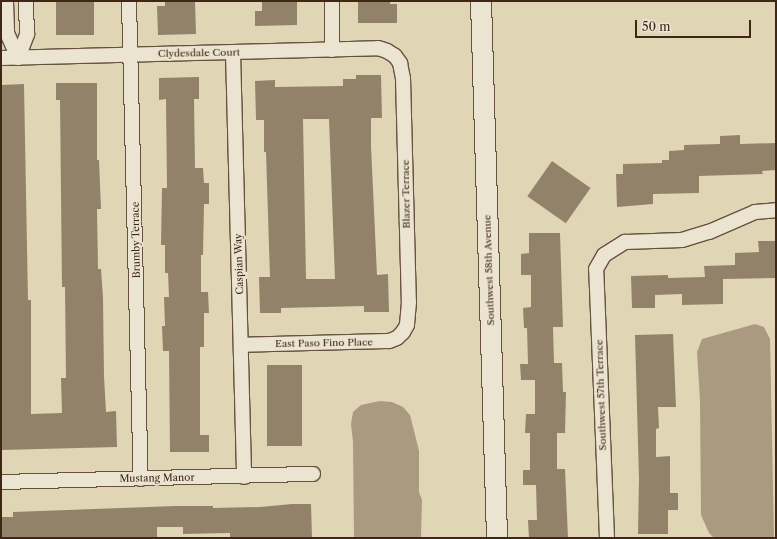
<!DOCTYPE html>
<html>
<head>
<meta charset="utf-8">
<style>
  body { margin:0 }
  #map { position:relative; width:777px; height:539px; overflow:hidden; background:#e0d6b6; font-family:"Libre Caslon Text",serif }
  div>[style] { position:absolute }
  .water>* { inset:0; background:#a99a80 }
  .building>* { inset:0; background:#93826a; transform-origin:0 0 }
  .roads { filter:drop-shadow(1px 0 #67523f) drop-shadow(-1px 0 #67523f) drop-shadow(0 1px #67523f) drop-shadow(0 -1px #67523f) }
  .street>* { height:14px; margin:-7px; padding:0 7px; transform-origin:7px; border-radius:7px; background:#ebe4d0 }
  .secondary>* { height:20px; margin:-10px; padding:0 10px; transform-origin:10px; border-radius:10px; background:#ebe4d0 }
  span { translate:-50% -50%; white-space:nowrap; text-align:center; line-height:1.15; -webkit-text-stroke:4px #ebe4d0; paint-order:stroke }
  .street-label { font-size:10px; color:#3f2617 }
  .frame { position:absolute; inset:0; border:2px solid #3f2617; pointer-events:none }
  .scale { position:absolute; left:635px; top:20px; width:116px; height:18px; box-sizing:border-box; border:2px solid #3f2617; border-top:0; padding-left:5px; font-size:12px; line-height:14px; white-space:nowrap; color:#3f2617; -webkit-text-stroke:3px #ebe4d0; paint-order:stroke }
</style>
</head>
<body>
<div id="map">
  <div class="water">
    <div style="clip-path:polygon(755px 324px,764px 327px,770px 339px,774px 538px,714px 538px,709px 533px,701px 515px,700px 400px,697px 352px,702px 339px)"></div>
    <div style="clip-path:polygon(380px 401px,392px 402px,403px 407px,410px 415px,419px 451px,419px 492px,422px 500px,421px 538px,354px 538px,353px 442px,351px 424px,353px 412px,361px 405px)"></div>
  </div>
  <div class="building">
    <div style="left:56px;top:1px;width:38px;height:34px"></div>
    <div style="clip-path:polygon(165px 1px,195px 1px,196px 34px,158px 35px,157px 6px,165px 6px)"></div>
    <div style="clip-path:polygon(262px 1px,297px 1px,297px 25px,255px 26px,255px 11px,262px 11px)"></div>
    <div style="clip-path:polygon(358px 1px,390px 1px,390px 4px,397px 4px,397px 23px,358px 23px)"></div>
    <div style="clip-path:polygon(evenodd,356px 75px,381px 75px,382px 118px,371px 118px,371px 146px,377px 275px,388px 274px,389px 312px,364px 312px,364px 306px,281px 308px,281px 313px,260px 313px,259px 277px,270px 277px,266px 152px,264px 152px,264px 120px,256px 120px,255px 81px,275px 80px,275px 87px,343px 86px,343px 79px,356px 79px,356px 75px,303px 119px,329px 119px,335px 279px,306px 279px,303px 119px)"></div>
    <div style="clip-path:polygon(199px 77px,199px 99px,194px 99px,195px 168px,203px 168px,204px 183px,209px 183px,209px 204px,204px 204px,203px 255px,201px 255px,201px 292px,208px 292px,209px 313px,204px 313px,204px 347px,200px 347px,200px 435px,209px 435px,209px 452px,170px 452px,169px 351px,163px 351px,162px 326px,165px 326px,164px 297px,169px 297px,168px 273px,165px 273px,165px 245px,161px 245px,162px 188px,167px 188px,166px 99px,159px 100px,159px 78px)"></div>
    <div style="clip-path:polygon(56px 83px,97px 83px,97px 160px,99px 160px,101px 209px,97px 209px,98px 269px,101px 269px,103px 298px,104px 376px,106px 412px,116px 411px,117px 447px,1px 450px,1px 85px,24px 84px,28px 300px,31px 300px,31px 414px,62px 413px,61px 378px,66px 378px,65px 287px,62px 287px,60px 100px,56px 100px)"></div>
    <div style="clip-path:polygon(740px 135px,740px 144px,776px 143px,776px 170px,762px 171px,763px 174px,699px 176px,699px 193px,653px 194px,653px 204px,617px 207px,616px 174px,623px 174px,623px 164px,662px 163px,662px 160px,669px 160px,669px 151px,684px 150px,684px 145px,720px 144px,720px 136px)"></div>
    <div style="left:552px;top:161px;width:47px;height:43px;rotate:35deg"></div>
    <div style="clip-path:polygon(529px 233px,560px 233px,563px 327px,553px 327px,554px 363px,562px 363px,563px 392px,566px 392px,565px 433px,557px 433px,557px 469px,565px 469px,568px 538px,529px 538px,528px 520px,537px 520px,536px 485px,523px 485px,523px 470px,530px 470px,530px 433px,525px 433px,526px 414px,535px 414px,535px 380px,521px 380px,520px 364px,528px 364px,527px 328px,524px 328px,523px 308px,531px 307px,531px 275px,521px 275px,521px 254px,529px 253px)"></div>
    <div style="clip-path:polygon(758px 241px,776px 241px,776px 278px,723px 279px,723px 304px,682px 305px,682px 294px,655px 295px,655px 308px,632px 308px,631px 276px,668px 275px,668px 278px,705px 277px,704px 266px,735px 265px,735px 253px,759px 252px)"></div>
    <div style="clip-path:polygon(673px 334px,676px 407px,658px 407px,659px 428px,656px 429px,656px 457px,670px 456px,670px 493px,678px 493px,678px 510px,668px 510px,668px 534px,638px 534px,639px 479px,635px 335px)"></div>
    <div style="left:267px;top:365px;width:35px;height:81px"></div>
    <div style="clip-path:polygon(292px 504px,311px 504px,312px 538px,230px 538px,230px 533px,183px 534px,183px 527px,157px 527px,157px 538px,1px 538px,1px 517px,13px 517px,13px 512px,175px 506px,213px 506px,213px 508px,260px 507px)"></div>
  </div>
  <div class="roads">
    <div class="street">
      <div style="left:6px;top:1px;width:32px;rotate:88deg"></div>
      <div style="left:7px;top:33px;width:27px;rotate:66deg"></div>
      <div style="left:129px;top:1px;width:478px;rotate:88.6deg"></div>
      <div style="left:332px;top:1px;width:49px;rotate:90deg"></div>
      <div style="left:233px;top:52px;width:425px;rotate:88.5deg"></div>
      <div style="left:1px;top:58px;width:377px;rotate:-1.5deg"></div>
      <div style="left:378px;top:48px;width:9px;rotate:18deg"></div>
      <div style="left:387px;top:51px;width:9px;rotate:32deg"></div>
      <div style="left:395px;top:56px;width:9px;rotate:54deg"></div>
      <div style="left:400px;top:63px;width:15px;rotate:79deg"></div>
      <div style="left:403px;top:78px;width:224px;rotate:88.5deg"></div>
      <div style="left:409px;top:302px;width:23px;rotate:95deg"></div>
      <div style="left:407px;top:325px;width:8px;rotate:120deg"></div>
      <div style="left:403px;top:332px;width:8px;rotate:135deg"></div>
      <div style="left:397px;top:338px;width:9px;rotate:159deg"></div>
      <div style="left:389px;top:341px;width:148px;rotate:178.5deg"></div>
      <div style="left:18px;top:58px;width:26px;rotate:-69deg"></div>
      <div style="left:27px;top:34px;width:33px;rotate:-92deg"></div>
      <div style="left:1px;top:482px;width:312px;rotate:-1.5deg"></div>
      <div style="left:607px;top:538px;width:269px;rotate:-92.3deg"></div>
      <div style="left:596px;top:269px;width:16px;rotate:-60deg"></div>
      <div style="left:604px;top:255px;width:25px;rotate:-32deg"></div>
      <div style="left:625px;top:242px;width:57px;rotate:-2deg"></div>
      <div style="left:682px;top:240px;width:28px;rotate:-17deg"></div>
      <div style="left:709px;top:232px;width:50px;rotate:-23.5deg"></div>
      <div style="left:755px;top:212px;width:21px;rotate:-5deg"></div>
    </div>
    <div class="secondary">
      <div style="left:481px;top:1px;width:537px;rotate:88.29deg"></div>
    </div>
  </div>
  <div class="street-label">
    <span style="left:199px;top:53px;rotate:-1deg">Clydesdale Court</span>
    <span style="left:406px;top:194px;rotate:-91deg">Blazer Terrace</span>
    <span style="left:136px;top:240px;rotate:-91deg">Brumby Terrace</span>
    <span style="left:239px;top:264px;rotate:-92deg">Caspian Way</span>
    <span style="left:489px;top:270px;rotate:-92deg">Southwest 58th Avenue</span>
    <span style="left:324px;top:343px;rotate:-1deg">East Paso Fino Place</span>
    <span style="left:601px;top:395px;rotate:-92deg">Southwest 57th Terrace</span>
    <span style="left:157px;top:478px;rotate:-1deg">Mustang Manor</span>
  </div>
  <div class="frame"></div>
  <div class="scale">50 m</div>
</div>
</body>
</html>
